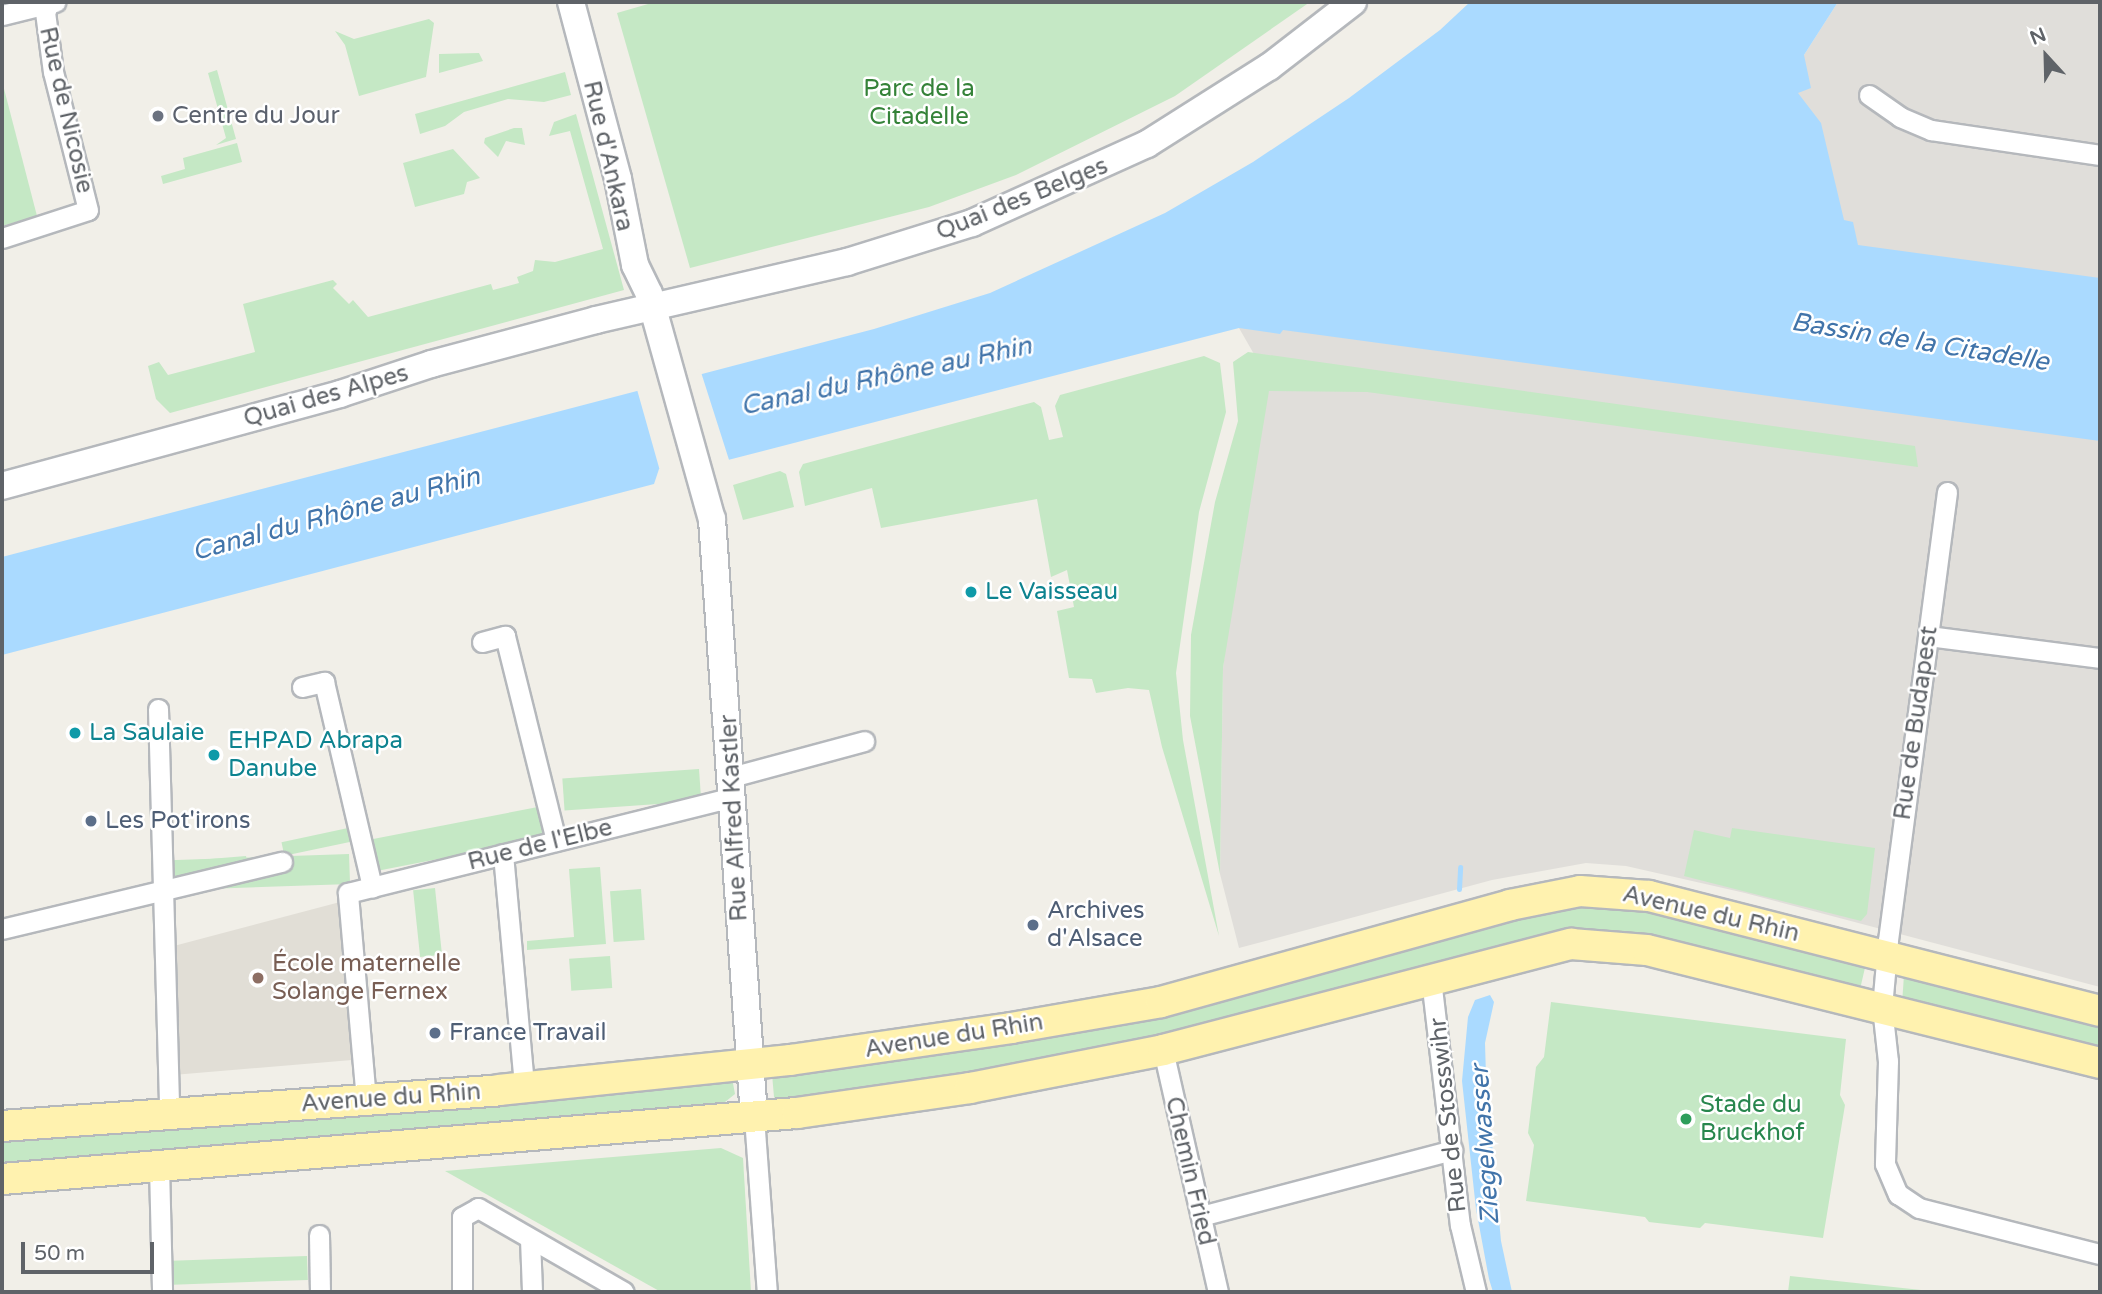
<!DOCTYPE html>
<html>
<head>
<meta charset="utf-8">
<style>
  body { margin:0 }
  #map { position:relative; width:2102px; height:1294px; overflow:hidden; background:#f1efe8; font-family:"Varela Round",sans-serif }
  div>[style] { position:absolute }
  .industrial>* { inset:0; background:#e0deda }
  .education>* { inset:0; background:#e1ded6 }
  .green>* { inset:0; background:#c5e8c5; transform-origin:0 0 }
  .water>* { inset:0; background:#aadaff }
  .pier>* { inset:0; background:#f1efe8 }
  .stream>* { height:5px; margin:-2.5px; padding:0 2.5px; transform-origin:2.5px; border-radius:2.5px; background:#aadaff }
  .roads { filter:drop-shadow(2px 0 #b5b8bc) drop-shadow(-2px 0 #b5b8bc) drop-shadow(0 2px #b5b8bc) drop-shadow(0 -2px #b5b8bc) }
  .street>* { height:19px; margin:-9.5px; padding:0 9.5px; transform-origin:9.5px; border-radius:9.5px; background:#fff }
  .secondary>* { height:26px; margin:-13px; padding:0 13px; transform-origin:13px; border-radius:13px; background:#fff }
  .primary>* { height:30px; margin:-15px; padding:0 15px; transform-origin:15px; border-radius:15px; background:#fff2af }
  .dots>* { width:19px; height:19px; translate:-50% -50%; box-sizing:border-box; border:4px solid #fff; border-radius:50% }
  span { translate:-50% -50%; white-space:nowrap; text-align:center; line-height:1.15; -webkit-text-stroke:5px #fff; paint-order:stroke }
  .park-label { font-size:24px; color:#348238 }
  .street-label { font-size:24px; color:#5f6368 }
  .worship-label { font-size:24px; color:#5b616d }
  .left { translate:0 -50%; text-align:left }
  .culture-label { font-size:24px; color:#0d838f }
  .service-label { font-size:24px; color:#4e5e75 }
  .education-label { font-size:24px; color:#785e54 }
  .leisure-label { font-size:24px; color:#27864d }
  .water-label { font-size:26px; color:#4174aa; font-style:italic }
  .frame { position:absolute; inset:0; border:4px solid #5f6368; pointer-events:none }
  .north { position:absolute; left:2011px; top:21px; width:70px; height:70px; -webkit-text-stroke:5px #fff; paint-order:stroke; rotate:338deg; font-size:19px; font-weight:700; line-height:28px; text-align:center; color:#5f6368 }
  .north::after { content:''; display:block; margin:auto; width:24px; height:32px; background:#5f6368; clip-path:polygon(50% 0,100% 100%,50% 72%,0 100%) }
  .scale { position:absolute; left:21px; top:1242px; width:133px; height:32px; box-sizing:border-box; border:4px solid #5f6368; border-top:0; padding-left:9px; font-size:21px; line-height:24px; white-space:nowrap; color:#5f6368; -webkit-text-stroke:5px #fff; paint-order:stroke }
</style>
</head>
<body>
<div id="map">
  <div class="industrial">
    <div style="clip-path:polygon(1838px 2px,2100px 2px,2100px 987px,1745px 893px,1626px 866px,1586px 863px,1492px 880px,1239px 948px,1220px 874px,1223px 668px,1234px 580px,1270px 382px,1239px 328px,1804px 55px)"></div>
  </div>
  <div class="education">
    <div style="clip-path:polygon(340px 902px,352px 1060px,173px 1075px,170px 947px)"></div>
  </div>
  <div class="green">
    <div style="clip-path:polygon(655px 2px,1310px 2px,1175px 96px,1016px 175px,929px 207px,690px 268px,617px 13px)"></div>
    <div style="clip-path:polygon(429px 19px,434px 23px,426px 77px,359px 96px,345px 45px,335px 31px,354px 39px)"></div>
    <div style="clip-path:polygon(479px 53px,483px 61px,439px 73px,439px 54px)"></div>
    <div style="clip-path:polygon(217px 70px,236px 139px,216px 145px,226px 138px,208px 73px)"></div>
    <div style="clip-path:polygon(565px 72px,571px 95px,544px 102px,508px 99px,464px 112px,445px 126px,420px 134px,415px 114px)"></div>
    <div style="clip-path:polygon(2px 81px,37px 216px,2px 226px)"></div>
    <div style="clip-path:polygon(576px 114px,624px 290px,170px 413px,156px 399px,148px 366px,159px 362px,168px 375px,255px 352px,243px 304px,333px 280px,337px 284px,333px 288px,349px 304px,353px 300px,368px 317px,491px 284px,493px 290px,519px 283px,517px 277px,533px 271px,535px 260px,555px 262px,603px 249px,570px 131px,549px 136px,554px 122px)"></div>
    <div style="clip-path:polygon(514px 128px,522px 128px,525px 145px,506px 141px,498px 157px,484px 143px,485px 138px)"></div>
    <div style="clip-path:polygon(237px 143px,242px 162px,163px 184px,161px 176px,185px 169px,183px 158px)"></div>
    <div style="clip-path:polygon(453px 149px,480px 178px,467px 182px,464px 194px,415px 207px,403px 163px)"></div>
    <div style="clip-path:polygon(1248px 352px,1915px 446px,1918px 467px,1367px 392px,1269px 391px,1223px 668px,1220px 874px,1190px 716px,1191px 635px,1215px 502px,1238px 421px,1233px 362px)"></div>
    <div style="clip-path:polygon(1204px 356px,1220px 363px,1226px 412px,1199px 512px,1176px 673px,1183px 740px,1219px 936px,1162px 747px,1149px 690px,1128px 688px,1096px 693px,1092px 679px,1069px 678px,1057px 611px,1074px 607px,1067px 570px,1051px 577px,1037px 499px,881px 528px,872px 488px,805px 506px,799px 472px,803px 464px,1034px 402px,1041px 407px,1049px 440px,1063px 437px,1055px 406px,1060px 395px)"></div>
    <div style="clip-path:polygon(780px 471px,786px 474px,794px 507px,743px 520px,733px 485px)"></div>
    <div style="left:699px;top:769px;width:32px;height:137px;rotate:86deg"></div>
    <div style="left:543px;top:806px;width:32px;height:177px;rotate:79deg"></div>
    <div style="left:348px;top:828px;width:14px;height:68px;rotate:78deg"></div>
    <div style="clip-path:polygon(1732px 828px,1875px 848px,1867px 914px,1861px 921px,1684px 876px,1694px 830px,1730px 838px)"></div>
    <div style="left:349px;top:854px;width:30px;height:180px;rotate:88deg"></div>
    <div style="clip-path:polygon(246px 856px,248px 868px,174px 885px,173px 862px)"></div>
    <div style="clip-path:polygon(600px 867px,606px 944px,527px 950px,527px 941px,574px 937px,569px 869px)"></div>
    <div style="left:435px;top:888px;width:67px;height:22px;rotate:84deg"></div>
    <div style="left:641px;top:889px;width:51px;height:31px;rotate:86deg"></div>
    <div style="clip-path:polygon(1613px 901px,1867px 959px,1861px 985px,1855px 987px,1670px 940px,1601px 932px,1084px 1058px,778px 1102px,774px 1097px,772px 1074px,1482px 922px)"></div>
    <div style="left:610px;top:956px;width:32px;height:41px;rotate:86deg"></div>
    <div style="clip-path:polygon(1904px 974px,2100px 1020px,2100px 1056px,1902px 1005px)"></div>
    <div style="clip-path:polygon(1551px 1002px,1846px 1039px,1840px 1095px,1845px 1105px,1823px 1238px,1705px 1223px,1700px 1228px,1649px 1222px,1645px 1217px,1526px 1201px,1534px 1145px,1528px 1133px,1536px 1067px,1544px 1057px)"></div>
    <div style="clip-path:polygon(732px 1078px,735px 1094px,725px 1102px,2px 1170px,2px 1134px)"></div>
    <div style="clip-path:polygon(721px 1148px,743px 1158px,751px 1292px,661px 1292px,445px 1171px)"></div>
    <div style="left:307px;top:1256px;width:24px;height:135px;rotate:88deg"></div>
    <div style="clip-path:polygon(1790px 1276px,1940px 1292px,1788px 1292px)"></div>
  </div>
  <div class="water">
    <div style="clip-path:polygon(1470px 2px,1838px 2px,1804px 55px,1811px 88px,1798px 93px,1821px 123px,1844px 220px,1853px 222px,1858px 245px,2100px 278px,2100px 441px,1283px 330px,1280px 334px,1239px 328px,728px 460px,722px 454px,659px 469px,654px 484px,2px 655px,2px 557px,874px 329px,990px 293px,1165px 213px,1253px 162px,1349px 98px,1440px 30px)"></div>
    <div style="clip-path:polygon(1490px 995px,1494px 1002px,1485px 1043px,1486px 1076px,1501px 1241px,1512px 1292px,1493px 1292px,1489px 1279px,1476px 1209px,1462px 1081px,1468px 1017px,1475px 1000px)"></div>
  </div>
  <div class="pier">
    <div style="clip-path:polygon(700px 369px,730px 463px,721px 458px,661px 473px,657px 486px,660px 471px,636px 386px)"></div>
  </div>
  <div class="stream">
    <div style="left:1459px;top:889px;width:22px;rotate:-87deg"></div>
  </div>
  <div class="roads">
    <div class="street">
      <div style="left:2px;top:15px;width:55px;rotate:-13.8deg"></div>
      <div style="left:1869px;top:95px;width:38px;rotate:35deg"></div>
      <div style="left:1900px;top:117px;width:34px;rotate:23deg"></div>
      <div style="left:1931px;top:130px;width:171px;rotate:8.4deg"></div>
      <div style="left:2px;top:238px;width:90px;rotate:-18deg"></div>
      <div style="left:88px;top:210px;width:142px;rotate:-104.2deg"></div>
      <div style="left:53px;top:72px;width:61px;rotate:-97.6deg"></div>
      <div style="left:45px;top:12px;width:9px;rotate:-63deg"></div>
      <div style="left:1947px;top:492px;width:452px;rotate:97.5deg"></div>
      <div style="left:1888px;top:940px;width:67px;rotate:95.1deg"></div>
      <div style="left:1882px;top:1007px;width:54px;rotate:83.7deg"></div>
      <div style="left:1888px;top:1061px;width:103px;rotate:91.7deg"></div>
      <div style="left:1885px;top:1164px;width:33px;rotate:67deg"></div>
      <div style="left:1898px;top:1194px;width:25px;rotate:34deg"></div>
      <div style="left:1919px;top:1208px;width:187px;rotate:14.3deg"></div>
      <div style="left:1928px;top:636px;width:173px;rotate:7.3deg"></div>
      <div style="left:482px;top:642px;width:24px;rotate:-15deg"></div>
      <div style="left:505px;top:636px;width:211px;rotate:76deg"></div>
      <div style="left:302px;top:687px;width:23px;rotate:-13deg"></div>
      <div style="left:324px;top:682px;width:211px;rotate:76.8deg"></div>
      <div style="left:158px;top:709px;width:406px;rotate:88.4deg"></div>
      <div style="left:731px;top:777px;width:138px;rotate:-15.1deg"></div>
      <div style="left:503px;top:854px;width:234px;rotate:84.8deg"></div>
      <div style="left:2px;top:929px;width:288px;rotate:-13.5deg"></div>
      <div style="left:1431px;top:979px;width:248px;rotate:83.3deg"></div>
      <div style="left:1460px;top:1225px;width:69px;rotate:76.6deg"></div>
      <div style="left:1163px;top:1050px;width:248px;rotate:77.2deg"></div>
      <div style="left:366px;top:1100px;width:208px;rotate:-95deg"></div>
      <div style="left:348px;top:893px;width:396px;rotate:-14deg"></div>
      <div style="left:754px;top:1117px;width:175px;rotate:85.8deg"></div>
      <div style="left:159px;top:1166px;width:126px;rotate:88.6deg"></div>
      <div style="left:1201px;top:1216px;width:260px;rotate:-14.7deg"></div>
      <div style="left:319px;top:1235px;width:57px;rotate:89deg"></div>
      <div style="left:530px;top:1239px;width:53px;rotate:87.8deg"></div>
      <div style="left:462px;top:1292px;width:75px;rotate:-90deg"></div>
      <div style="left:462px;top:1217px;width:18px;rotate:-29deg"></div>
      <div style="left:478px;top:1208px;width:168px;rotate:29.9deg"></div>
    </div>
    <div class="secondary">
      <div style="left:571px;top:2px;width:183px;rotate:75.1deg"></div>
      <div style="left:618px;top:179px;width:88px;rotate:78.8deg"></div>
      <div style="left:635px;top:265px;width:32px;rotate:64deg"></div>
      <div style="left:649px;top:294px;width:234px;rotate:74.4deg"></div>
      <div style="left:712px;top:519px;width:599px;rotate:85.98deg"></div>
      <div style="left:2px;top:486px;width:350px;rotate:-15.2deg"></div>
      <div style="left:340px;top:394px;width:96px;rotate:-18.2deg"></div>
      <div style="left:431px;top:364px;width:171px;rotate:-14.9deg"></div>
      <div style="left:596px;top:320px;width:258px;rotate:-13deg"></div>
      <div style="left:847px;top:262px;width:131px;rotate:-17.3deg"></div>
      <div style="left:972px;top:223px;width:192px;rotate:-24.3deg"></div>
      <div style="left:1147px;top:144px;width:144px;rotate:-32.3deg"></div>
      <div style="left:1269px;top:67px;width:106px;rotate:-37.7deg"></div>
    </div>
    <div class="primary">
      <div style="left:2px;top:1126px;width:498px;rotate:-4.1deg"></div>
      <div style="left:499px;top:1090px;width:293px;rotate:-5.9deg"></div>
      <div style="left:790px;top:1060px;width:223px;rotate:-8.2deg"></div>
      <div style="left:1011px;top:1028px;width:152px;rotate:-9.8deg"></div>
      <div style="left:1161px;top:1002px;width:362px;rotate:-15.5deg"></div>
      <div style="left:1510px;top:905px;width:71px;rotate:-11.3deg"></div>
      <div style="left:1580px;top:891px;width:69px;rotate:4.1deg"></div>
      <div style="left:1649px;top:896px;width:465px;rotate:14.3deg"></div>
      <div style="left:2px;top:1179px;width:798px;rotate:-4.75deg"></div>
      <div style="left:797px;top:1113px;width:175px;rotate:-8.2deg"></div>
      <div style="left:970px;top:1088px;width:197px;rotate:-11.1deg"></div>
      <div style="left:1163px;top:1050px;width:422px;rotate:-14.6deg"></div>
      <div style="left:1571px;top:944px;width:76px;rotate:4.5deg"></div>
      <div style="left:1647px;top:950px;width:467px;rotate:14deg"></div>
    </div>
  </div>
  <div class="dots">
    <div style="left:158px;top:116px;background:#6b7280"></div>
    <div style="left:971px;top:592px;background:#0f9aa8"></div>
    <div style="left:75px;top:733px;background:#0f9aa8"></div>
    <div style="left:214px;top:755px;background:#0f9aa8"></div>
    <div style="left:91px;top:821px;background:#5c6f8a"></div>
    <div style="left:1033px;top:925px;background:#5c6f8a"></div>
    <div style="left:258px;top:978px;background:#8d6e63"></div>
    <div style="left:435px;top:1033px;background:#5c6f8a"></div>
    <div style="left:1686px;top:1119px;background:#2e9e5b"></div>
  </div>
  <div class="park-label">
    <span style="left:919px;top:103px">Parc de la<br>Citadelle</span>
  </div>
  <div class="street-label">
    <span style="left:66px;top:110px;rotate:77deg">Rue de Nicosie</span>
    <span style="left:608px;top:156px;rotate:77deg">Rue d'Ankara</span>
    <span style="left:1022px;top:199px;rotate:-22deg">Quai des Belges</span>
    <span style="left:326px;top:396px;rotate:-16deg">Quai des Alpes</span>
    <span style="left:1916px;top:723px;rotate:-82deg">Rue de Budapest</span>
    <span style="left:734px;top:818px;rotate:-93deg">Rue Alfred Kastler</span>
    <span style="left:540px;top:845px;rotate:-14deg">Rue de l'Elbe</span>
    <span style="left:1711px;top:914px;rotate:13deg">Avenue du Rhin</span>
    <span style="left:954px;top:1036px;rotate:-9deg">Avenue du Rhin</span>
    <span style="left:391px;top:1098px;rotate:-4deg">Avenue du Rhin</span>
    <span style="left:1448px;top:1115px;rotate:-96deg">Rue de Stosswihr</span>
    <span style="left:1190px;top:1171px;rotate:77deg">Chemin Fried</span>
  </div>
  <div class="worship-label">
    <span class="left" style="left:172px;top:116px">Centre du Jour</span>
  </div>
  <div class="culture-label">
    <span class="left" style="left:985px;top:592px">Le Vaisseau</span>
    <span class="left" style="left:89px;top:733px">La Saulaie</span>
    <span class="left" style="left:228px;top:755px">EHPAD Abrapa<br>Danube</span>
  </div>
  <div class="service-label">
    <span class="left" style="left:105px;top:821px">Les Pot'irons</span>
    <span class="left" style="left:1047px;top:925px">Archives<br>d'Alsace</span>
    <span class="left" style="left:449px;top:1033px">France Travail</span>
  </div>
  <div class="education-label">
    <span class="left" style="left:272px;top:978px">École maternelle<br>Solange Fernex</span>
  </div>
  <div class="leisure-label">
    <span class="left" style="left:1700px;top:1119px">Stade du<br>Bruckhof</span>
  </div>
  <div class="water-label">
    <span style="left:1920px;top:342px;rotate:9deg">Bassin de la Citadelle</span>
    <span style="left:886px;top:376px;rotate:-12deg">Canal du Rhône au Rhin</span>
    <span style="left:336px;top:514px;rotate:-15deg">Canal du Rhône au Rhin</span>
    <span style="left:1485px;top:1145px;rotate:-94deg">Ziegelwasser</span>
  </div>
  <div class="frame"></div>
  <div class="north">N</div>
  <div class="scale">50 m</div>
</div>
</body>
</html>
